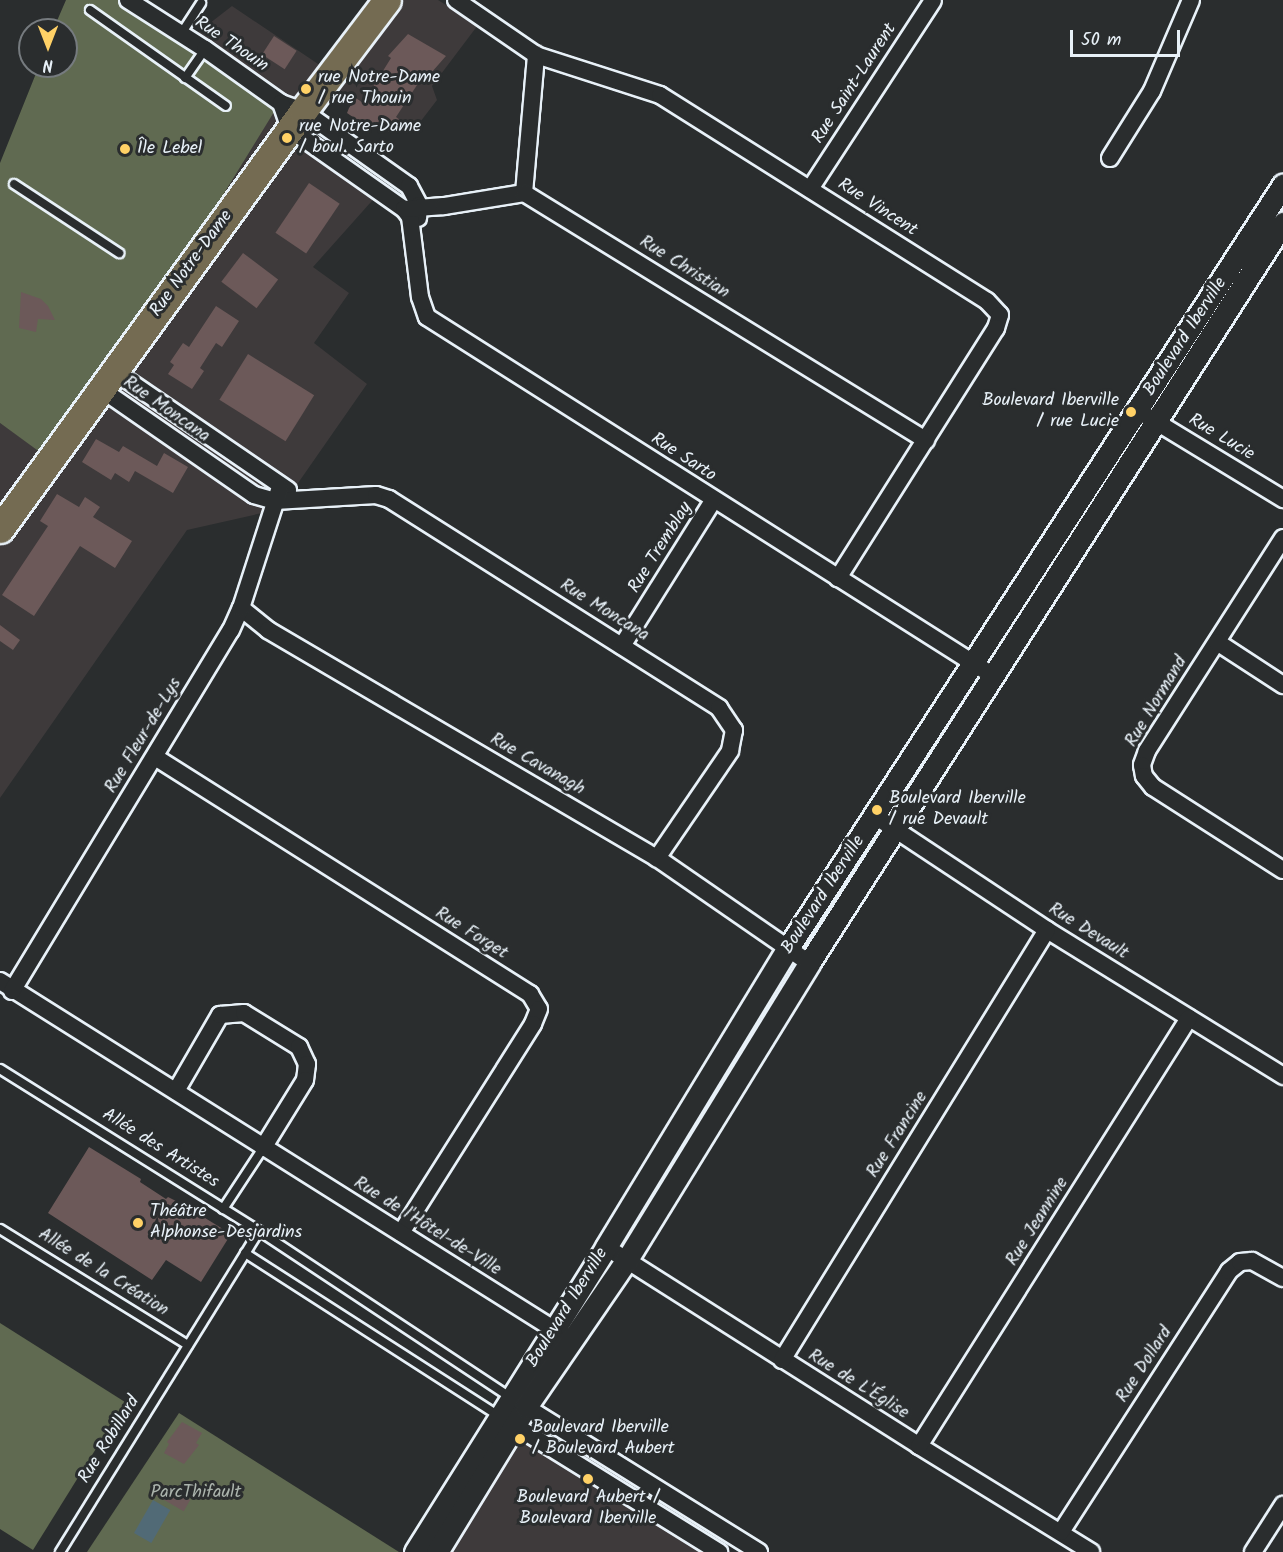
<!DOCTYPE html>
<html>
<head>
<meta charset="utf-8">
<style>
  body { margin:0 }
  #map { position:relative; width:1283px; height:1552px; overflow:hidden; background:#2a2d2e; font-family:Kalam,sans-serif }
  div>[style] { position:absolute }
  .built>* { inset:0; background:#3e3a3b }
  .green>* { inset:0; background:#606a51 }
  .water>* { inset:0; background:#516a76; transform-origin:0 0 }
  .building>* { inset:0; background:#6c5959; transform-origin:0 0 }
  .roads { filter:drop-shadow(2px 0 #e8f1f8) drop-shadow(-2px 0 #e8f1f8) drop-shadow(0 2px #e8f1f8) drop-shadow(0 -2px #e8f1f8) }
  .service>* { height:8px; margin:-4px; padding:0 4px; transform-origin:4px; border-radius:4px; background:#2a2d2e }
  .minor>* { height:16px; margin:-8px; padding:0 8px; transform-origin:8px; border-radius:8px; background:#2a2d2e }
  .tertiary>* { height:21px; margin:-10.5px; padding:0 10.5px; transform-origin:10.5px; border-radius:10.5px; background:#2a2d2e }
  .primary>* { height:27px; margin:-13.5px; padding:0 13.5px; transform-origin:13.5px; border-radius:13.5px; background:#746b52 }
  .dots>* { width:16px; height:16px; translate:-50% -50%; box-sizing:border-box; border:3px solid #2a2d2e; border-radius:50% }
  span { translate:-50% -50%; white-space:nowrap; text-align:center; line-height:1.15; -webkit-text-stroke:6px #2a2d2e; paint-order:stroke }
  .street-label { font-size:18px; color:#e8f1f8 }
  .poi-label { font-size:18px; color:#e8f1f8 }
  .left { translate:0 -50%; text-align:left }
  .right { translate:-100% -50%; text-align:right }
  .park-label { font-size:18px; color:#abb4ad }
  .north { position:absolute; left:18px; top:18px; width:60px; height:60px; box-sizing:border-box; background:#2a2d2e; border:2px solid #767b7f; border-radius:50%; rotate:180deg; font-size:16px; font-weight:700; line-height:24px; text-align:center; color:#e8f1f8 }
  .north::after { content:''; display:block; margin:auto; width:21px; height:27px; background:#ffd166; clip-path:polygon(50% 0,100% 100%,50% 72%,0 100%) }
  .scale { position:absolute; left:1070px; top:30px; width:110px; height:27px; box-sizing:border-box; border:3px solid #e8f1f8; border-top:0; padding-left:8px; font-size:18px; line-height:21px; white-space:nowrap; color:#e8f1f8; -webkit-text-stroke:4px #2a2d2e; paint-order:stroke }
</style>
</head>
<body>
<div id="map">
  <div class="built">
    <div style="clip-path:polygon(380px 0,438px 0,478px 25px,432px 86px,437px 100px,414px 130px,339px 90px,308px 130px,387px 184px,313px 267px,349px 293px,314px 343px,367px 384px,280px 509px,187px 530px,0 798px,0 423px,48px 457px,192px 37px,232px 6px,327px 70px)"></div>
    <div style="clip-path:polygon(515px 1426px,719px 1552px,436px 1552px)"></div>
  </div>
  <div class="green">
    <div style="clip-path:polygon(66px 0,135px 0,282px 99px,162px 294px,48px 458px,0 423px,0 163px,39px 66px,66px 66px,66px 30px,53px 30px)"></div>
    <div style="clip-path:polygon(0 1323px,125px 1402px,33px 1550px,0 1529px)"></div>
    <div style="clip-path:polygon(179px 1413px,399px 1552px,87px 1552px)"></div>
  </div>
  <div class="water">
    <div style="left:153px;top:1500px;width:20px;height:38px;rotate:30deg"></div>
  </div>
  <div class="building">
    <div style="clip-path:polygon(408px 34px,446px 56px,424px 81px,421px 79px,396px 117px,400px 120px,391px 133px,374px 122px,372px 125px,368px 123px,366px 126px,347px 113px,349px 108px,356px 98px,363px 103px,391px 58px,388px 56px)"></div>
    <div style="left:274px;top:36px;width:27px;height:22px;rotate:33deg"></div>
    <div style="left:309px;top:183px;width:37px;height:60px;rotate:34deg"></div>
    <div style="left:243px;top:253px;width:44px;height:36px;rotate:37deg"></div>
    <div style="clip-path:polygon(21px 292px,41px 299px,48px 306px,55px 320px,38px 319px,36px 332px,19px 328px)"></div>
    <div style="clip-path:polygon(216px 306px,239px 321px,222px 347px,216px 343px,200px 368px,204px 371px,192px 389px,168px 374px,174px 365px,170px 362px,183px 343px,189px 347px)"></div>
    <div style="left:248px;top:354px;width:78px;height:54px;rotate:32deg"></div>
    <div style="clip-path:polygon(96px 439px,119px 452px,123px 446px,157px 466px,164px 453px,188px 467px,173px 493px,135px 471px,129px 482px,115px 473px,111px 480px,82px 462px)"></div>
    <div style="clip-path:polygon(57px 494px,79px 507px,85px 497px,100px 507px,93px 517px,132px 541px,115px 568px,80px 546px,34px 616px,2px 595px,48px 526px,40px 521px)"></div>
    <div style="clip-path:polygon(0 625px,20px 640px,13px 650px,0 641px)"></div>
    <div style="clip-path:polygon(89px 1147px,141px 1179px,140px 1182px,166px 1199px,168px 1197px,184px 1205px,231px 1234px,201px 1282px,166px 1260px,152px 1280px,48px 1213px)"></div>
    <div style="clip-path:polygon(182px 1422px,202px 1433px,196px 1443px,199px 1445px,184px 1464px,164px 1453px,169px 1444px,167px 1442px)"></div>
    <div style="left:159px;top:1482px;width:36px;height:13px;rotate:30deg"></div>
  </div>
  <div class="roads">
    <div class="service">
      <div style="left:90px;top:10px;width:166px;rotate:35.2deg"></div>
      <div style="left:181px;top:34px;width:37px;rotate:-57deg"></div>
      <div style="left:185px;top:78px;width:35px;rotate:-55deg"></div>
      <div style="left:14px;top:184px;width:126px;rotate:33.3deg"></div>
      <div style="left:0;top:1069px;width:305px;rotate:32deg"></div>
      <div style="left:259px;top:1231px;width:302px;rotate:33.5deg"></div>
      <div style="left:223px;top:1209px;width:73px;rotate:-56.7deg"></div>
      <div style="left:0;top:1229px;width:221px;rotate:31.7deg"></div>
      <div style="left:245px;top:1253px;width:302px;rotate:32.7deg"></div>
      <div style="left:60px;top:1552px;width:378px;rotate:-58.2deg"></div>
    </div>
    <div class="minor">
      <div style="left:128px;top:0;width:91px;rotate:32.5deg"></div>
      <div style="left:205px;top:49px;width:93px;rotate:35.4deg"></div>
      <div style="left:281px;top:103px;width:23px;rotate:20deg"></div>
      <div style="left:303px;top:111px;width:130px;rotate:35.3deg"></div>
      <div style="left:409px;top:186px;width:21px;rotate:62deg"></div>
      <div style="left:419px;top:205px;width:13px;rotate:94deg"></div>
      <div style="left:456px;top:0;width:97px;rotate:34.5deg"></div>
      <div style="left:536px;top:55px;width:130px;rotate:17.9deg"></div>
      <div style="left:660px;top:95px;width:386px;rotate:32.2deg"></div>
      <div style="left:987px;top:301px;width:19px;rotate:47deg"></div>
      <div style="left:1000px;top:315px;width:14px;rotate:107deg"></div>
      <div style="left:996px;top:328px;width:296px;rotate:122.3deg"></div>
      <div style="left:281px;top:103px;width:28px;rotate:71deg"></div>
      <div style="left:290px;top:129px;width:139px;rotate:35.1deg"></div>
      <div style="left:404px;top:209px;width:10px;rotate:53deg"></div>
      <div style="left:410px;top:217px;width:81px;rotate:82.9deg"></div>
      <div style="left:420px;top:297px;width:21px;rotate:71deg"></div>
      <div style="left:427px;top:317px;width:669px;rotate:32.36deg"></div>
      <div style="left:1110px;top:158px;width:79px;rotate:-57.9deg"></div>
      <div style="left:1152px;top:91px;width:99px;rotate:-66.8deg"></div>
      <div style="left:810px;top:189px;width:225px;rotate:-56.9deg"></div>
      <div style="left:524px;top:193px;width:139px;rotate:-85deg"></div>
      <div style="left:404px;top:209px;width:40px;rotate:-4.3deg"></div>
      <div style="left:444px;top:206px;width:81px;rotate:-9.2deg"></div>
      <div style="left:524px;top:193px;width:472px;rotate:31.6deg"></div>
      <div style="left:114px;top:371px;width:211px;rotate:34.4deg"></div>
      <div style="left:101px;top:389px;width:186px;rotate:34.7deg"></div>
      <div style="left:254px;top:495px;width:22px;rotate:16deg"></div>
      <div style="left:275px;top:501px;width:101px;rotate:-3.4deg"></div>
      <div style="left:376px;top:495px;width:14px;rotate:17deg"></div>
      <div style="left:389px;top:499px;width:391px;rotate:32.3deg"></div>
      <div style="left:719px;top:708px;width:27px;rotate:56deg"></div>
      <div style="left:734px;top:730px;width:21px;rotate:101deg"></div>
      <div style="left:730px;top:751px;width:130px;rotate:124.3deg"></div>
      <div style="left:1145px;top:415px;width:162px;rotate:31.3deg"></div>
      <div style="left:1283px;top:538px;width:253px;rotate:122.6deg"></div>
      <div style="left:1147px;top:751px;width:15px;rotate:110deg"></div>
      <div style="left:1142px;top:765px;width:11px;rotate:80deg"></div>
      <div style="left:1144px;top:776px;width:14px;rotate:51deg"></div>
      <div style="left:1153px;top:787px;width:154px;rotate:32.6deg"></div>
      <div style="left:241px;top:608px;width:35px;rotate:39deg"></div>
      <div style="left:268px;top:630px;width:451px;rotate:30.4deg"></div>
      <div style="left:657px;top:858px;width:185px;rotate:34.6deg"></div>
      <div style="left:1217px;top:642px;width:79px;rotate:33.1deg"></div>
      <div style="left:622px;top:646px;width:171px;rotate:-57.9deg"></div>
      <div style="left:155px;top:757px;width:444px;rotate:32.3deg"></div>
      <div style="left:530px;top:994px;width:17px;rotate:59deg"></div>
      <div style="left:539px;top:1009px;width:16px;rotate:112deg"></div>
      <div style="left:533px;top:1024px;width:247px;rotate:122.3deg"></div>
      <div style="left:875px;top:816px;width:206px;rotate:33.5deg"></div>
      <div style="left:1047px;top:930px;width:278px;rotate:31.7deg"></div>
      <div style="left:0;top:981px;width:665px;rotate:32.16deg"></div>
      <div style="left:12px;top:991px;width:422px;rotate:-58.8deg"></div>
      <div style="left:231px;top:630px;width:24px;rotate:-66deg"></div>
      <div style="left:241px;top:608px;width:127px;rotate:-72.1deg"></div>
      <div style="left:176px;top:1091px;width:88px;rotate:-59.9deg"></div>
      <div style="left:220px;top:1015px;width:24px;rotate:-5deg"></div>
      <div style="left:244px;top:1013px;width:65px;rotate:31.7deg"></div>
      <div style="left:299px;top:1047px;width:19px;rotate:65deg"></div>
      <div style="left:307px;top:1064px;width:16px;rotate:97deg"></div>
      <div style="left:305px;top:1080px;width:80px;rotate:121.7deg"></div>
      <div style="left:606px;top:1247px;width:371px;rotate:32.4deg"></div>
      <div style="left:919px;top:1446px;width:202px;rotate:31.6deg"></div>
      <div style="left:782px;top:1360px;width:505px;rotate:-58.36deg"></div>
      <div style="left:518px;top:1402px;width:284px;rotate:31.9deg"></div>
      <div style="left:506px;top:1420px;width:251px;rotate:31.8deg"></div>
      <div style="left:919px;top:1446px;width:506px;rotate:-57.75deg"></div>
      <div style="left:1061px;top:1532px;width:310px;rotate:-57.2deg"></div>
      <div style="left:1229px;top:1271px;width:14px;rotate:-39deg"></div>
      <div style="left:1240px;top:1262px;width:12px;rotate:-5deg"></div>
      <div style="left:1252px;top:1261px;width:35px;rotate:29deg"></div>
      <div style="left:1253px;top:1552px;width:56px;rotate:-57.4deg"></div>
    </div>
    <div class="tertiary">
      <div style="left:415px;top:1552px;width:360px;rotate:-57.9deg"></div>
      <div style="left:606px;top:1247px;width:350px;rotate:-58.7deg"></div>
      <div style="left:788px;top:948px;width:910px;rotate:-57.03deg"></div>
      <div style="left:437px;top:1552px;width:170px;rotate:-58.5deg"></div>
      <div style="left:526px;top:1407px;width:177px;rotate:-55.6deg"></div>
      <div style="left:626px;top:1261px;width:350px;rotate:-58.4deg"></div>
      <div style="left:809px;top:963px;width:879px;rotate:-57.36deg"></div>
    </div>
    <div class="primary">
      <div style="left:0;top:529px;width:516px;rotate:-54.06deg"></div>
      <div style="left:303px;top:111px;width:139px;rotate:-52.9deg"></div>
    </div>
  </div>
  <div class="dots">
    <div style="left:306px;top:89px;background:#ffd166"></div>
    <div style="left:287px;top:138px;background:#ffd166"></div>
    <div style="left:125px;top:149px;background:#ffd166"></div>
    <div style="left:1131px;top:412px;background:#ffd166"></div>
    <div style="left:877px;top:810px;background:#ffd166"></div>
    <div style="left:138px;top:1223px;background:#ffd166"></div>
    <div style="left:520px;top:1439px;background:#ffd166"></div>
    <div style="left:588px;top:1479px;background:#ffd166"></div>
  </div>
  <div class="street-label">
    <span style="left:231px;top:45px;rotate:34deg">Rue Thouin</span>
    <span style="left:855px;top:84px;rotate:-57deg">Rue Saint-Laurent</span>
    <span style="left:877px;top:208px;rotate:33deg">Rue Vincent</span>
    <span style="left:192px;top:264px;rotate:-54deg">Rue Notre-Dame</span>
    <span style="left:684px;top:268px;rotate:32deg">Rue Christian</span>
    <span style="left:1186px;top:337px;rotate:-57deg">Boulevard Iberville</span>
    <span style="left:166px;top:410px;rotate:35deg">Rue Moncana</span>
    <span style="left:1221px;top:438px;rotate:31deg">Rue Lucie</span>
    <span style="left:683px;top:458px;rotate:33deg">Rue Sarto</span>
    <span style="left:661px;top:548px;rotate:-58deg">Rue Tremblay</span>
    <span style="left:604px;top:611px;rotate:32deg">Rue Moncana</span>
    <span style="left:1157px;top:702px;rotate:-59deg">Rue Normand</span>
    <span style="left:144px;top:736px;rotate:-59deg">Rue Fleur-de-Lys</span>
    <span style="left:537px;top:765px;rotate:30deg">Rue Cavanagh</span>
    <span style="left:824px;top:895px;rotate:-57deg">Boulevard Iberville</span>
    <span style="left:1088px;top:932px;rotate:32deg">Rue Devault</span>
    <span style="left:471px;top:934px;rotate:32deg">Rue Forget</span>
    <span style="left:898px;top:1135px;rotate:-58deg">Rue Francine</span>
    <span style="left:160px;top:1149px;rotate:32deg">Allée des Artistes</span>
    <span style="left:1038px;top:1222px;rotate:-58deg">Rue Jeannine</span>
    <span style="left:427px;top:1227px;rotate:32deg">Rue de l'Hôtel-de-Ville</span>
    <span style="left:103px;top:1273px;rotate:32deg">Allée de la Création</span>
    <span style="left:568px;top:1308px;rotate:-58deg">Boulevard Iberville</span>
    <span style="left:1145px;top:1365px;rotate:-57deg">Rue Dollard</span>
    <span style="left:858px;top:1385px;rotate:32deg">Rue de L'Église</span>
    <span style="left:110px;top:1440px;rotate:-58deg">Rue Robillard</span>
  </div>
  <div class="poi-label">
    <span class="left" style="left:318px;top:89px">rue Notre-Dame<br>/ rue Thouin</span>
    <span class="left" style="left:299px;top:138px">rue Notre-Dame<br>/ boul. Sarto</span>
    <span class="left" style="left:137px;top:149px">Île Lebel</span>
    <span class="right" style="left:1119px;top:412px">Boulevard Iberville<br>/ rue Lucie</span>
    <span class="left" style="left:889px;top:810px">Boulevard Iberville<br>/ rue Devault</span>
    <span class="left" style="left:150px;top:1223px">Théâtre<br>Alphonse-Desjardins</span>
    <span class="left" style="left:532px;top:1439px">Boulevard Iberville<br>/ Boulevard Aubert</span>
    <span style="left:588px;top:1509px">Boulevard Aubert /<br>Boulevard Iberville</span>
  </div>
  <div class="park-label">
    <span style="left:196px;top:1493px">ParcThifault</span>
  </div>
  <div class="north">N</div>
  <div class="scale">50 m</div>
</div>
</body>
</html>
